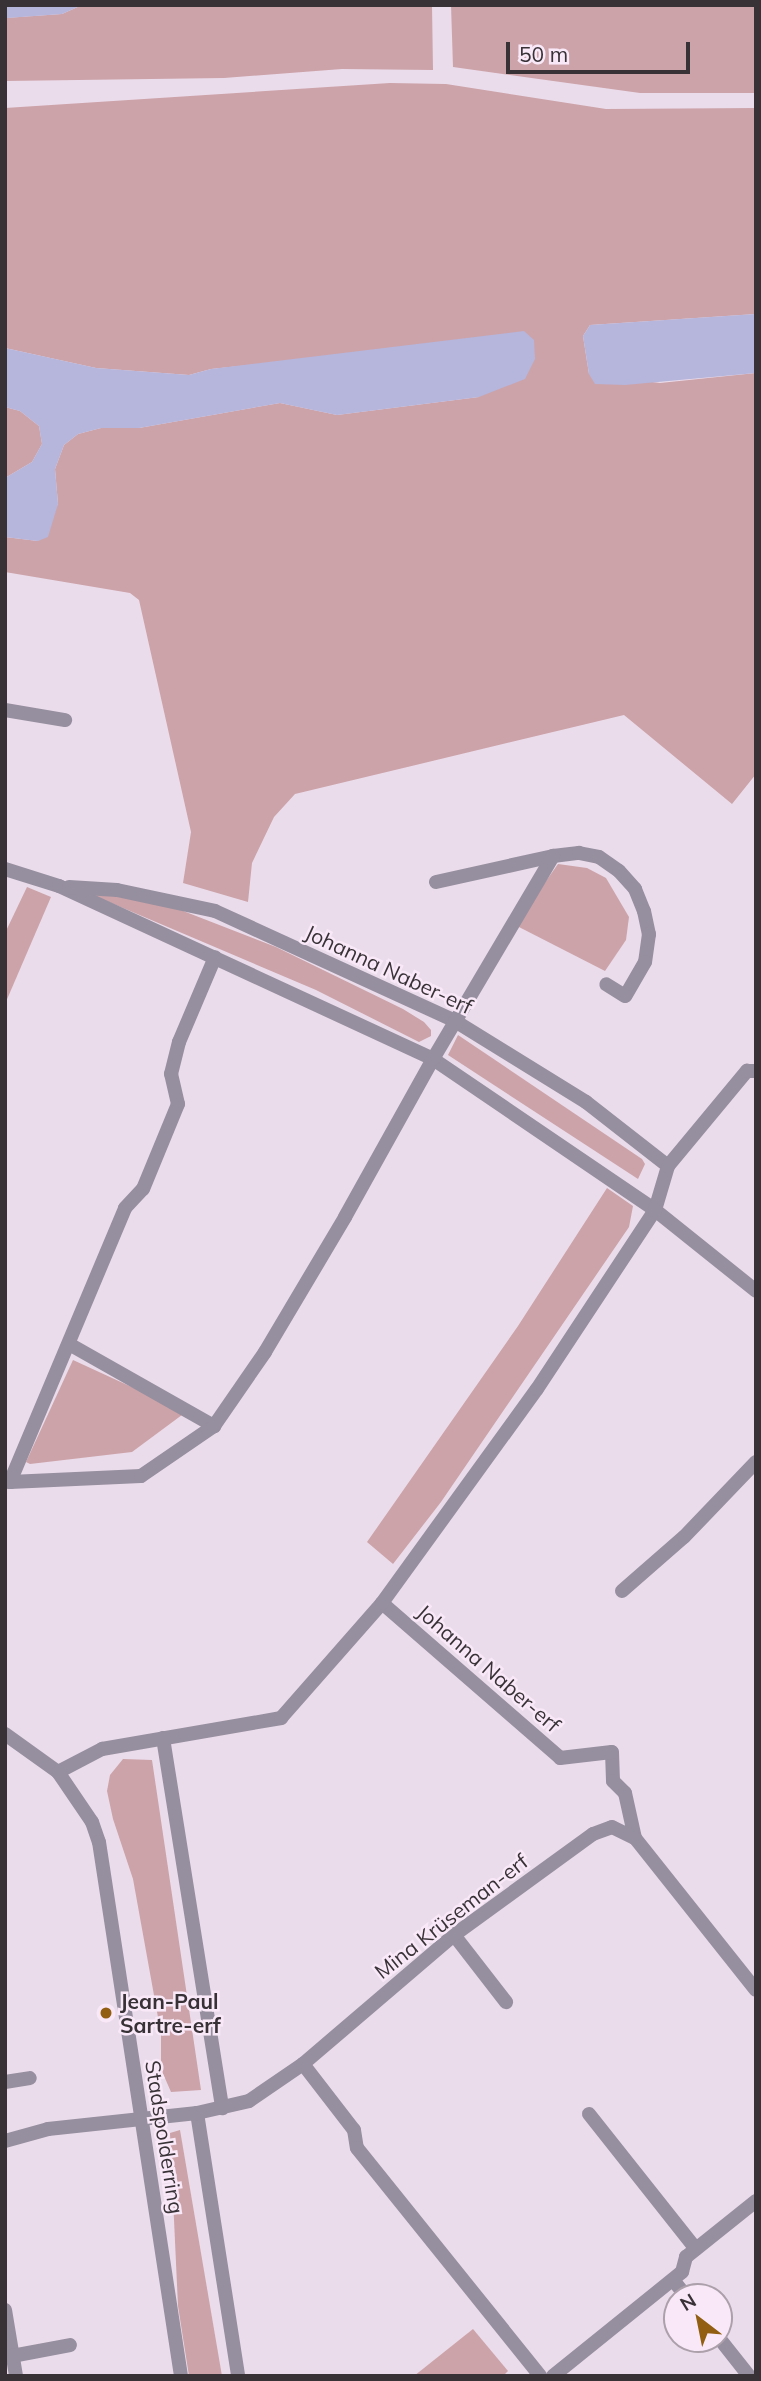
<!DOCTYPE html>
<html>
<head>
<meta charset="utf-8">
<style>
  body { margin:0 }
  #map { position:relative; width:761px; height:2381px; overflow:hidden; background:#ebdceb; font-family:Mulish,sans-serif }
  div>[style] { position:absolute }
  .green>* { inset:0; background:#cca3a9 }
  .water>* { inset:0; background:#b6b5db }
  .pedestrian>* { height:14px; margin:-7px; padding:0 7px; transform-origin:7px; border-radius:7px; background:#968f9f }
  .minor>* { height:14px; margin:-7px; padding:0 7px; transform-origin:7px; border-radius:7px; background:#968f9f }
  .tertiary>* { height:14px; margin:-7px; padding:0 7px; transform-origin:7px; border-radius:7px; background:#968f9f }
  .dots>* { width:19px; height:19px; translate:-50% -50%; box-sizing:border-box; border:4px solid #f9e9f8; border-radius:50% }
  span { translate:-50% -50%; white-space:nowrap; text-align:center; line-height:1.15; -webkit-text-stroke:5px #f9e9f8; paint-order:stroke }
  .street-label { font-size:21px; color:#383237 }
  .poi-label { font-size:21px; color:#383237; font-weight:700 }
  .left { translate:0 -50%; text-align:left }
  .frame { position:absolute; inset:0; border:7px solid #383237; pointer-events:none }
  .north { position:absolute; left:663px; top:2283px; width:70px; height:70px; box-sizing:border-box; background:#f9e9f8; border:2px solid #aca0ab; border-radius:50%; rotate:328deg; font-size:19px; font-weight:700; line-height:28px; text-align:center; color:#383237 }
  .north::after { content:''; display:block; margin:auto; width:24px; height:32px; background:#925e11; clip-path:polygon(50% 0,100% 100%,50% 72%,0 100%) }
  .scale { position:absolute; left:506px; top:42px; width:184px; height:32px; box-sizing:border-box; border:4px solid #383237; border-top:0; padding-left:9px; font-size:21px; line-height:24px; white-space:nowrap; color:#383237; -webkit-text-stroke:5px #f9e9f8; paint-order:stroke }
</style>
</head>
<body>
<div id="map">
  <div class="green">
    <div style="clip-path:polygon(82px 5px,432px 5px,433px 70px,342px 69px,224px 78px,5px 81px,5px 18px,62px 14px)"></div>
    <div style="clip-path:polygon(451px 5px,756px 5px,756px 93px,640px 93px,453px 67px)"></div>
    <div style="clip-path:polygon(390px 83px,446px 84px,606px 109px,756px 108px,756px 314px,590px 325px,583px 336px,589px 374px,660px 383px,756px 373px,756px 774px,732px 804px,624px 715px,295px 794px,274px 817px,252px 863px,248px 902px,183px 883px,191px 832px,139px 600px,130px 593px,5px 572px,5px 537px,38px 541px,58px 504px,55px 469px,64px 445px,78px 434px,101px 428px,139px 428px,280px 403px,337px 415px,479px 397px,388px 350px,211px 369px,189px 375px,96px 368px,5px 348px,5px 108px)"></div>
    <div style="clip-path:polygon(5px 407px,20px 411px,39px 426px,42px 444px,32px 462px,5px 478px)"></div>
    <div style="clip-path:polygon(558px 864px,587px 868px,606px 878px,629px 917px,626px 940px,605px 971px,515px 925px)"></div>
    <div style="clip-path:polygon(27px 887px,51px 897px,5px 1004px,5px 933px)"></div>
    <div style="clip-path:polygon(76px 888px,173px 907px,276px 947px,403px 1009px,424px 1022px,431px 1030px,431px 1036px,419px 1042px,316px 990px)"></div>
    <div style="clip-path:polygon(458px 1035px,642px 1159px,645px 1164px,638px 1179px,448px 1055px)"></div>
    <div style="clip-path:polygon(607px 1188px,633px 1206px,629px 1227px,441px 1502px,393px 1564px,367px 1542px,518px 1326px)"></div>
    <div style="clip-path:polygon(73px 1360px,186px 1412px,132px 1452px,30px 1464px,26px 1462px)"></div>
    <div style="clip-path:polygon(123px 1759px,152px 1760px,201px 2090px,171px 2092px,161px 2069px,161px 2034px,133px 1879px,113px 1819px,107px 1791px,110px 1775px)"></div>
    <div style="clip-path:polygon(180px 2130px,222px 2376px,189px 2376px,178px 2306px,170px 2133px)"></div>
    <div style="clip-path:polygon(473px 2329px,508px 2371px,503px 2376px,414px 2376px)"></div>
  </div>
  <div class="water">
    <div style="clip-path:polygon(5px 5px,82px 5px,62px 14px,7px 18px)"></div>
    <div style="clip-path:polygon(756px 314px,756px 373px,625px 385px,595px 384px,589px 374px,583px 336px,590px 325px)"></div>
    <div style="clip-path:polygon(524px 331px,534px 340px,535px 359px,525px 379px,479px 397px,337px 415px,280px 403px,139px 428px,101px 428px,78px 434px,64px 445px,55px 469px,58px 504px,48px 537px,38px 541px,5px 537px,5px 478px,32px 462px,42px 444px,39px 426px,20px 411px,5px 407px,5px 348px,96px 368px,189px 375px,211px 369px)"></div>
  </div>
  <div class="pedestrian">
    <div style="left:125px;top:1208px;width:26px;rotate:-47deg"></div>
    <div style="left:143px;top:1189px;width:92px;rotate:-67.6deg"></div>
    <div style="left:178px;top:1104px;width:31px;rotate:-103deg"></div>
    <div style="left:171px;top:1074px;width:33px;rotate:-76deg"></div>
    <div style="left:612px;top:1752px;width:29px;rotate:88deg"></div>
    <div style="left:613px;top:1781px;width:17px;rotate:45deg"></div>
    <div style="left:625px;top:1793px;width:46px;rotate:77.5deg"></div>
  </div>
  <div class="minor">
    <div style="left:5px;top:710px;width:61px;rotate:9.5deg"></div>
    <div style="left:5px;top:869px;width:57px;rotate:17.5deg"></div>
    <div style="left:59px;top:886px;width:412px;rotate:24.8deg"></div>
    <div style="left:433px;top:1059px;width:268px;rotate:34.2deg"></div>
    <div style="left:655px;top:1210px;width:129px;rotate:38.7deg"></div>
    <div style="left:436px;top:882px;width:120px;rotate:-12.5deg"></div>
    <div style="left:553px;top:856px;width:26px;rotate:-7deg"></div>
    <div style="left:579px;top:853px;width:20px;rotate:11deg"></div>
    <div style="left:599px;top:857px;width:24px;rotate:35deg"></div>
    <div style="left:619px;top:871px;width:24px;rotate:48deg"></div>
    <div style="left:635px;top:889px;width:24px;rotate:68deg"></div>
    <div style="left:644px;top:911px;width:24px;rotate:78deg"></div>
    <div style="left:649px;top:934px;width:28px;rotate:98deg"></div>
    <div style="left:645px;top:962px;width:39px;rotate:120deg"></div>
    <div style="left:625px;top:996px;width:22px;rotate:-148deg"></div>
    <div style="left:69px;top:887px;width:48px;rotate:3.6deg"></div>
    <div style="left:117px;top:890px;width:100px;rotate:12.1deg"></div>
    <div style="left:215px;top:911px;width:264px;rotate:24.6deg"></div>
    <div style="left:455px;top:1021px;width:154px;rotate:31.7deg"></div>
    <div style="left:586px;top:1102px;width:104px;rotate:38deg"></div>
    <div style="left:179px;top:1042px;width:92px;rotate:-67deg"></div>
    <div style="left:69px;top:1344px;width:167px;rotate:29.5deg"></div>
    <div style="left:5px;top:1479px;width:6px;rotate:31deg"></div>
    <div style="left:10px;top:1482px;width:131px;rotate:-2.6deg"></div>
    <div style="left:141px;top:1476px;width:88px;rotate:-34.4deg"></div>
    <div style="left:214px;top:1426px;width:90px;rotate:-55.4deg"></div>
    <div style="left:265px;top:1352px;width:157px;rotate:-59.3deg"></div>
    <div style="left:345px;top:1217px;width:181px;rotate:-60.9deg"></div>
    <div style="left:433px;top:1059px;width:236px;rotate:-59.4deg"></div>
    <div style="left:10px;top:1482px;width:297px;rotate:-67.2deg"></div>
    <div style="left:622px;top:1591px;width:82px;rotate:-41.1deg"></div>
    <div style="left:684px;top:1537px;width:104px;rotate:-46.2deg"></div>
    <div style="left:382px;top:1603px;width:236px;rotate:41deg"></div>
    <div style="left:560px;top:1758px;width:52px;rotate:-6.6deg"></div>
    <div style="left:163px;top:1738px;width:375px;rotate:80.9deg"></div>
    <div style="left:58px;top:1772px;width:50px;rotate:-27.6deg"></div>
    <div style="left:102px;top:1749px;width:182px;rotate:-9.8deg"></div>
    <div style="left:281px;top:1718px;width:153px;rotate:-48.7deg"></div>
    <div style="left:382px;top:1603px;width:264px;rotate:-54.1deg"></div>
    <div style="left:537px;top:1389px;width:214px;rotate:-56.6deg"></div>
    <div style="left:655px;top:1210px;width:46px;rotate:-73.5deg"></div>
    <div style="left:668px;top:1166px;width:124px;rotate:-50.3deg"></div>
    <div style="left:747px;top:1071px;width:9px"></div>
    <div style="left:454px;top:1935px;width:85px;rotate:52.2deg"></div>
    <div style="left:303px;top:2064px;width:83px;rotate:52.3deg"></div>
    <div style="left:354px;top:2130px;width:18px;rotate:81deg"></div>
    <div style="left:357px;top:2148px;width:292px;rotate:51.2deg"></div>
    <div style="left:5px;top:2082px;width:25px;rotate:-9deg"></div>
    <div style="left:197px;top:2113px;width:266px;rotate:81.1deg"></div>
    <div style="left:589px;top:2114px;width:172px;rotate:51.6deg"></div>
    <div style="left:5px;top:2141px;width:45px;rotate:-15.6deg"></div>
    <div style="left:48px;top:2129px;width:150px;rotate:-6.1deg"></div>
    <div style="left:197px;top:2113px;width:53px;rotate:-13deg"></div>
    <div style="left:249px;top:2101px;width:65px;rotate:-34.4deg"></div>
    <div style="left:303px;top:2064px;width:199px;rotate:-40.5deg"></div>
    <div style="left:454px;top:1935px;width:172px;rotate:-36deg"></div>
    <div style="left:593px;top:1834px;width:20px;rotate:-20deg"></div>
    <div style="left:612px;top:1827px;width:25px;rotate:26deg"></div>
    <div style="left:635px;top:1838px;width:194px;rotate:51.5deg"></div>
    <div style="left:673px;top:2280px;width:22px;rotate:51deg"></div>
    <div style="left:5px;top:2310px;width:67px;rotate:80.5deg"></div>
    <div style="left:719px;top:2338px;width:48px;rotate:51.7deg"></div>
    <div style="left:12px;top:2356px;width:59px;rotate:-10.7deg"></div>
    <div style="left:553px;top:2376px;width:166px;rotate:-38.9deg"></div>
    <div style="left:682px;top:2272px;width:16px;rotate:-75deg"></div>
    <div style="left:686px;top:2257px;width:90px;rotate:-38.7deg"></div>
  </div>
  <div class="tertiary">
    <div style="left:5px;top:1734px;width:65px;rotate:35.6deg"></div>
    <div style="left:58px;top:1772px;width:60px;rotate:55.8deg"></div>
    <div style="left:92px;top:1822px;width:21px;rotate:71deg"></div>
    <div style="left:99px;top:1842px;width:540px;rotate:81.27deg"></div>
  </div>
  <div class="dots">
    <div style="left:106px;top:2013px;background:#925e11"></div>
  </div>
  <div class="street-label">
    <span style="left:389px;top:969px;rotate:25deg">Johanna Naber-erf</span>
    <span style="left:489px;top:1668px;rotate:41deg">Johanna Naber-erf</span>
    <span style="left:451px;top:1916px;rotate:-38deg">Mina Krüseman-erf</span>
    <span style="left:165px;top:2137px;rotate:81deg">Stadspolderring</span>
  </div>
  <div class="poi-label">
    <span class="left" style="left:120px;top:2013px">Jean-Paul<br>Sartre-erf</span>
  </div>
  <div class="frame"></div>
  <div class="north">N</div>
  <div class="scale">50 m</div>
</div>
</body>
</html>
